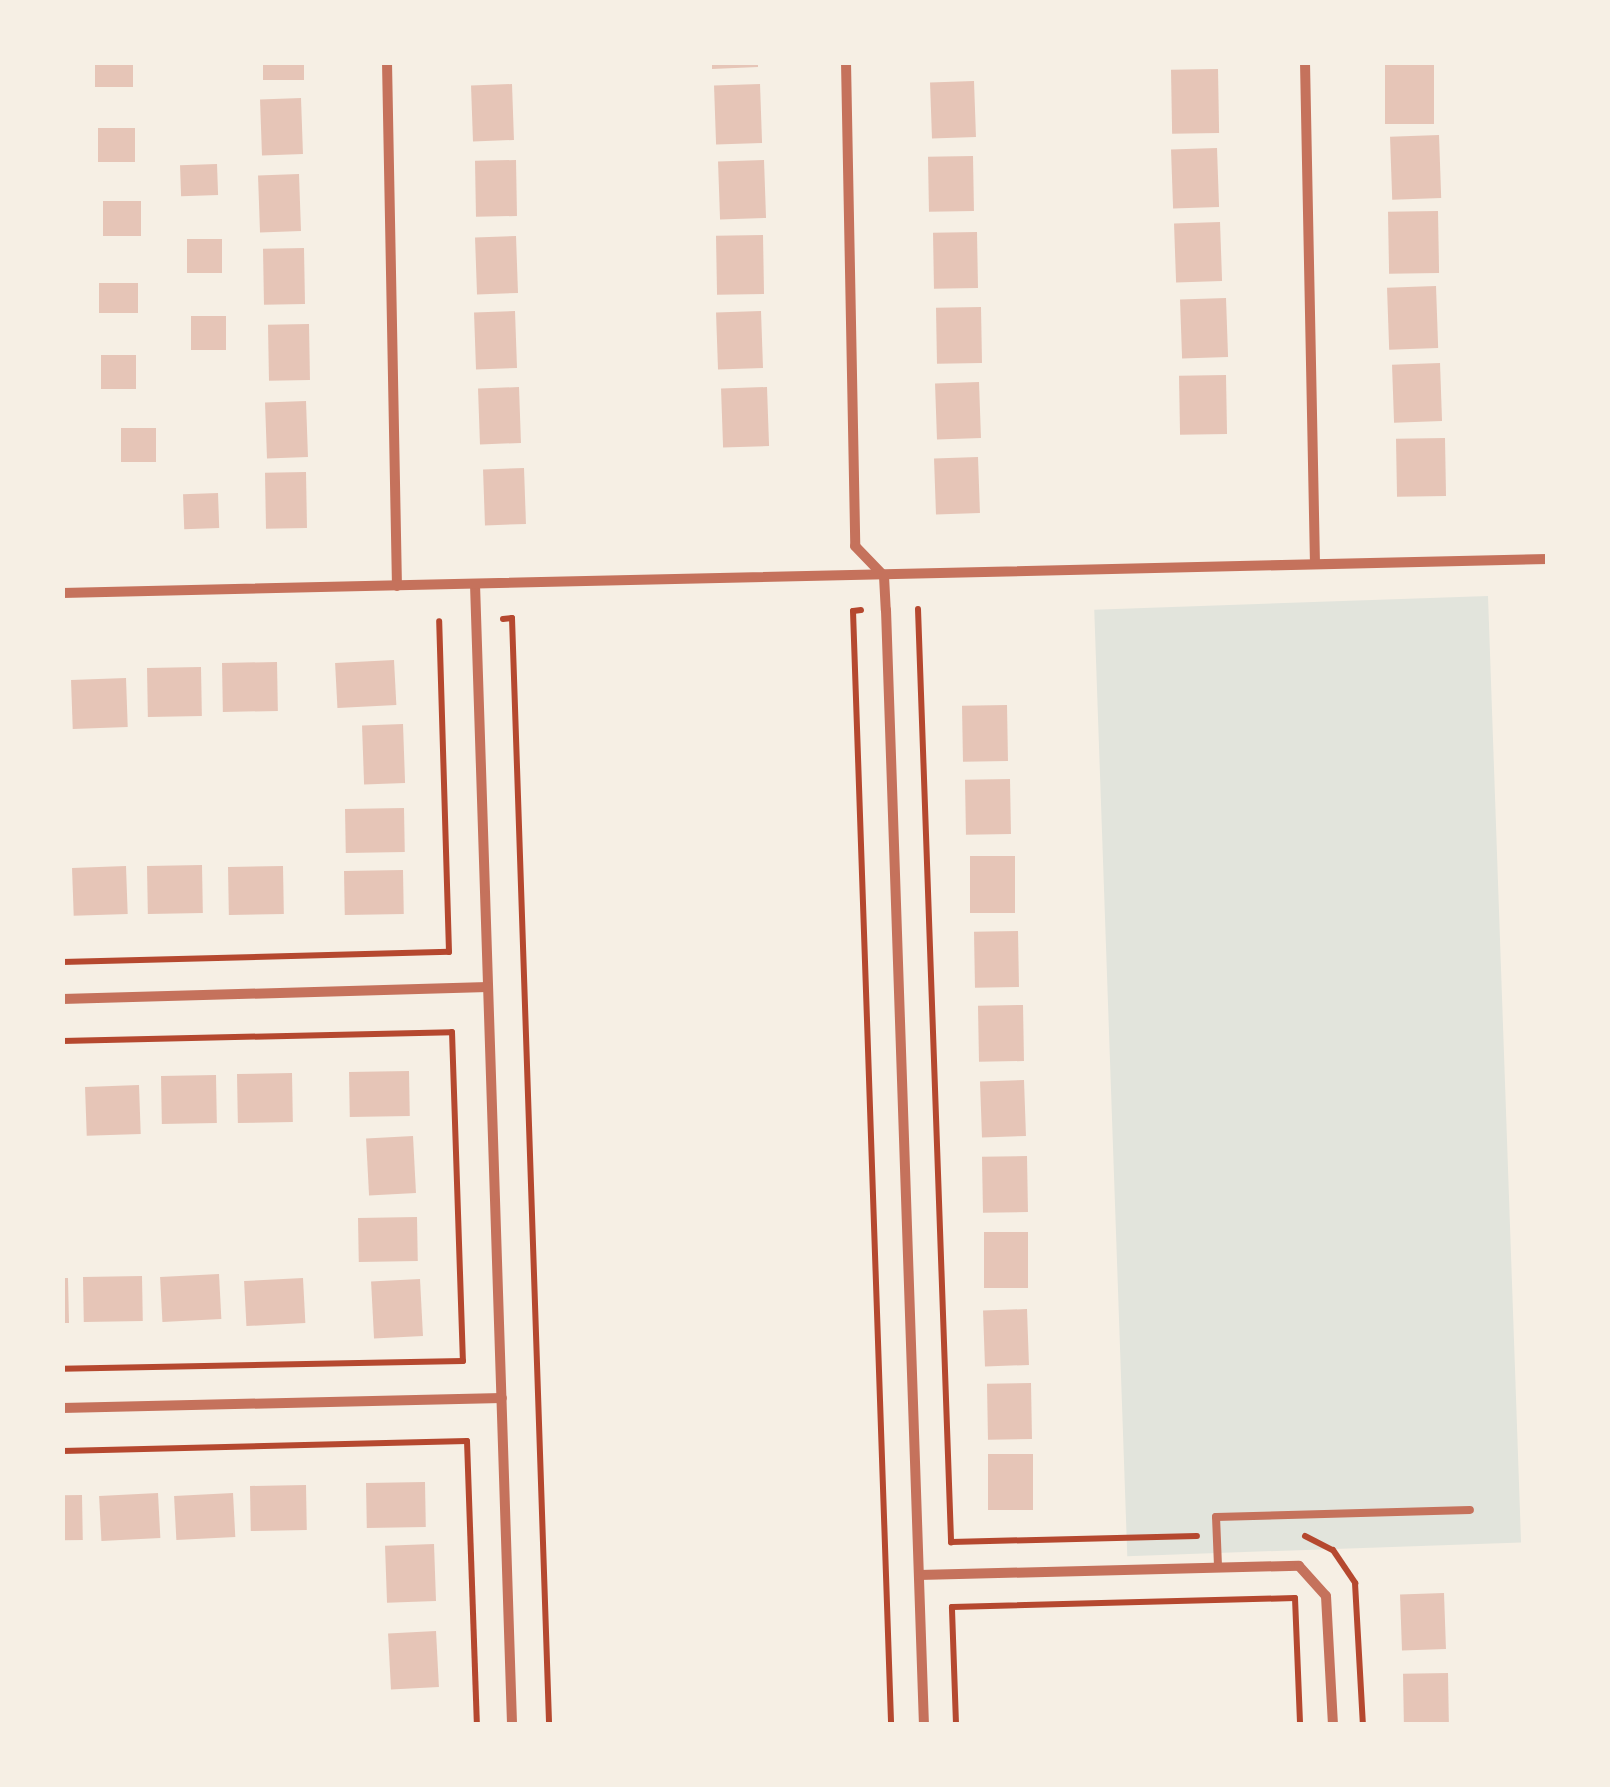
<!DOCTYPE html>
<html>
<head>
<meta charset="utf-8">
<style>
  body { margin:0 }
  #map { position:relative; width:1610px; height:1787px; overflow:hidden; background:#f6efe4; font-family:Literata,serif }
  div>[style] { position:absolute }
  .green>* { inset:0; background:#e2e4dc; transform-origin:0 0 }
  .building>* { inset:0; background:#e6c5b7; transform-origin:0 0 }
  .path>* { height:6px; margin:-3px; padding:0 3px; transform-origin:3px; border-radius:3px; background:#b5482f }
  .service>* { height:8px; margin:-4px; padding:0 4px; transform-origin:4px; border-radius:4px; background:#c5725c }
  .minor>* { height:10px; margin:-5px; padding:0 5px; transform-origin:5px; border-radius:5px; background:#c5725c }
  span { translate:-50% -50%; white-space:nowrap; text-align:center; line-height:1.15; -webkit-text-stroke:10px #f6efe4; paint-order:stroke }
  .frame { position:absolute; inset:0; border:65px solid #f6efe4; pointer-events:none }
</style>
</head>
<body>
<div id="map">
  <div class="green">
    <div style="left:1488px;top:596px;width:947px;height:394px;rotate:88deg"></div>
  </div>
  <div class="building">
    <div style="left:95px;top:62px;width:38px;height:25px"></div>
    <div style="left:263px;top:62px;width:41px;height:18px"></div>
    <div style="clip-path:polygon(712px 62px,758px 62px,758px 67px,712px 69px)"></div>
    <div style="left:1385px;top:62px;width:49px;height:62px"></div>
    <div style="left:1218px;top:69px;width:64px;height:47px;rotate:89deg"></div>
    <div style="left:974px;top:81px;width:56px;height:44px;rotate:88deg"></div>
    <div style="left:512px;top:84px;width:56px;height:41px;rotate:88deg"></div>
    <div style="left:760px;top:84px;width:59px;height:46px;rotate:88deg"></div>
    <div style="left:301px;top:98px;width:56px;height:41px;rotate:88deg"></div>
    <div style="left:98px;top:128px;width:37px;height:34px"></div>
    <div style="left:1439px;top:135px;width:63px;height:49px;rotate:88deg"></div>
    <div style="left:1217px;top:148px;width:59px;height:46px;rotate:88deg"></div>
    <div style="left:973px;top:156px;width:55px;height:45px;rotate:89deg"></div>
    <div style="left:516px;top:160px;width:56px;height:41px;rotate:89deg"></div>
    <div style="left:764px;top:160px;width:58px;height:46px;rotate:88deg"></div>
    <div style="left:217px;top:164px;width:31px;height:37px;rotate:88deg"></div>
    <div style="left:299px;top:174px;width:57px;height:41px;rotate:88deg"></div>
    <div style="left:141px;top:201px;width:35px;height:38px;rotate:90deg"></div>
    <div style="left:1438px;top:211px;width:62px;height:50px;rotate:89deg"></div>
    <div style="left:1220px;top:222px;width:59px;height:46px;rotate:88deg"></div>
    <div style="left:977px;top:232px;width:56px;height:44px;rotate:89deg"></div>
    <div style="left:763px;top:235px;width:59px;height:47px;rotate:89deg"></div>
    <div style="left:516px;top:236px;width:57px;height:41px;rotate:88deg"></div>
    <div style="left:222px;top:239px;width:34px;height:35px;rotate:90deg"></div>
    <div style="left:304px;top:248px;width:56px;height:41px;rotate:89deg"></div>
    <div style="left:138px;top:283px;width:30px;height:39px;rotate:90deg"></div>
    <div style="left:1436px;top:286px;width:62px;height:49px;rotate:88deg"></div>
    <div style="left:1226px;top:298px;width:59px;height:46px;rotate:88deg"></div>
    <div style="left:981px;top:307px;width:56px;height:45px;rotate:89deg"></div>
    <div style="left:515px;top:311px;width:57px;height:41px;rotate:88deg"></div>
    <div style="left:761px;top:311px;width:57px;height:45px;rotate:88deg"></div>
    <div style="left:226px;top:316px;width:34px;height:35px;rotate:90deg"></div>
    <div style="left:309px;top:324px;width:56px;height:41px;rotate:89deg"></div>
    <div style="left:136px;top:355px;width:34px;height:35px;rotate:90deg"></div>
    <div style="left:1440px;top:363px;width:58px;height:48px;rotate:88deg"></div>
    <div style="left:1226px;top:375px;width:59px;height:47px;rotate:89deg"></div>
    <div style="left:979px;top:382px;width:56px;height:44px;rotate:88deg"></div>
    <div style="left:519px;top:387px;width:56px;height:41px;rotate:88deg"></div>
    <div style="left:767px;top:387px;width:59px;height:46px;rotate:88deg"></div>
    <div style="left:306px;top:401px;width:56px;height:41px;rotate:88deg"></div>
    <div style="left:156px;top:428px;width:34px;height:35px;rotate:90deg"></div>
    <div style="left:1445px;top:438px;width:58px;height:49px;rotate:89deg"></div>
    <div style="left:978px;top:457px;width:56px;height:44px;rotate:88deg"></div>
    <div style="left:524px;top:468px;width:56px;height:41px;rotate:88deg"></div>
    <div style="left:306px;top:472px;width:56px;height:41px;rotate:89deg"></div>
    <div style="left:218px;top:493px;width:35px;height:35px;rotate:88deg"></div>
    <div style="left:394px;top:660px;width:45px;height:59px;rotate:87deg"></div>
    <div style="left:277px;top:662px;width:49px;height:55px;rotate:89deg"></div>
    <div style="left:201px;top:667px;width:49px;height:54px;rotate:89deg"></div>
    <div style="left:126px;top:678px;width:49px;height:55px;rotate:88deg"></div>
    <div style="left:1007px;top:705px;width:56px;height:45px;rotate:89deg"></div>
    <div style="left:403px;top:724px;width:59px;height:41px;rotate:88deg"></div>
    <div style="left:1010px;top:779px;width:55px;height:45px;rotate:89deg"></div>
    <div style="left:404px;top:808px;width:44px;height:59px;rotate:89deg"></div>
    <div style="left:970px;top:856px;width:45px;height:57px"></div>
    <div style="left:202px;top:865px;width:48px;height:55px;rotate:89deg"></div>
    <div style="left:126px;top:866px;width:48px;height:54px;rotate:88deg"></div>
    <div style="left:283px;top:866px;width:48px;height:55px;rotate:89deg"></div>
    <div style="left:403px;top:870px;width:44px;height:59px;rotate:89deg"></div>
    <div style="left:1018px;top:931px;width:56px;height:44px;rotate:89deg"></div>
    <div style="left:1023px;top:1005px;width:56px;height:45px;rotate:89deg"></div>
    <div style="left:409px;top:1071px;width:45px;height:60px;rotate:89deg"></div>
    <div style="left:292px;top:1073px;width:49px;height:55px;rotate:89deg"></div>
    <div style="left:216px;top:1075px;width:48px;height:55px;rotate:89deg"></div>
    <div style="left:1024px;top:1080px;width:56px;height:44px;rotate:88deg"></div>
    <div style="left:139px;top:1085px;width:49px;height:54px;rotate:88deg"></div>
    <div style="left:413px;top:1136px;width:57px;height:47px;rotate:87deg"></div>
    <div style="left:1027px;top:1156px;width:56px;height:45px;rotate:89deg"></div>
    <div style="left:417px;top:1217px;width:44px;height:59px;rotate:89deg"></div>
    <div style="left:984px;top:1232px;width:44px;height:56px"></div>
    <div style="left:219px;top:1274px;width:45px;height:59px;rotate:87deg"></div>
    <div style="left:142px;top:1276px;width:45px;height:59px;rotate:89deg"></div>
    <div style="clip-path:polygon(62px 1278px,68px 1278px,69px 1323px,62px 1323px)"></div>
    <div style="left:303px;top:1278px;width:45px;height:59px;rotate:87deg"></div>
    <div style="left:420px;top:1279px;width:57px;height:49px;rotate:87deg"></div>
    <div style="left:1027px;top:1309px;width:56px;height:44px;rotate:88deg"></div>
    <div style="left:1031px;top:1383px;width:56px;height:44px;rotate:89deg"></div>
    <div style="left:988px;top:1454px;width:45px;height:56px"></div>
    <div style="left:425px;top:1482px;width:45px;height:59px;rotate:89deg"></div>
    <div style="left:306px;top:1485px;width:45px;height:56px;rotate:89deg"></div>
    <div style="left:158px;top:1493px;width:45px;height:59px;rotate:87deg"></div>
    <div style="left:233px;top:1493px;width:44px;height:59px;rotate:87deg"></div>
    <div style="left:82px;top:1495px;width:45px;height:20px;rotate:89deg"></div>
    <div style="left:434px;top:1544px;width:57px;height:49px;rotate:88deg"></div>
    <div style="left:1444px;top:1593px;width:56px;height:44px;rotate:88deg"></div>
    <div style="left:436px;top:1631px;width:56px;height:48px;rotate:87deg"></div>
    <div style="left:1448px;top:1673px;width:51px;height:45px;rotate:89deg"></div>
  </div>
  <div class="path">
    <div style="left:918px;top:609px;width:934px;rotate:87.97deg"></div>
    <div style="left:951px;top:1542px;width:246px;rotate:-1.4deg"></div>
    <div style="left:861px;top:610px;width:8px;rotate:173deg"></div>
    <div style="left:853px;top:611px;width:1114px;rotate:88.04deg"></div>
    <div style="left:503px;top:619px;width:9px;rotate:-6deg"></div>
    <div style="left:512px;top:618px;width:1107px;rotate:88.08deg"></div>
    <div style="left:62px;top:962px;width:387px;rotate:-1.5deg"></div>
    <div style="left:449px;top:952px;width:331px;rotate:-91.7deg"></div>
    <div style="left:62px;top:1041px;width:390px;rotate:-1.3deg"></div>
    <div style="left:452px;top:1032px;width:329px;rotate:88.1deg"></div>
    <div style="left:463px;top:1361px;width:401px;rotate:178.9deg"></div>
    <div style="left:62px;top:1451px;width:405px;rotate:-1.4deg"></div>
    <div style="left:467px;top:1441px;width:283px;rotate:88deg"></div>
    <div style="left:1305px;top:1536px;width:31px;rotate:27deg"></div>
    <div style="left:1333px;top:1550px;width:40px;rotate:56deg"></div>
    <div style="left:1355px;top:1583px;width:141px;rotate:86.8deg"></div>
    <div style="left:956px;top:1724px;width:117px;rotate:-92deg"></div>
    <div style="left:952px;top:1607px;width:343px;rotate:-1.5deg"></div>
    <div style="left:1295px;top:1598px;width:126px;rotate:87.7deg"></div>
  </div>
  <div class="service">
    <div style="left:1218px;top:1566px;width:49px;rotate:-92.3deg"></div>
    <div style="left:1216px;top:1517px;width:254px;rotate:-1.6deg"></div>
  </div>
  <div class="minor">
    <div style="left:387px;top:62px;width:524px;rotate:88.91deg"></div>
    <div style="left:846px;top:62px;width:484px;rotate:88.9deg"></div>
    <div style="left:855px;top:546px;width:42px;rotate:46deg"></div>
    <div style="left:884px;top:576px;width:34px;rotate:87deg"></div>
    <div style="left:886px;top:610px;width:1115px;rotate:88.05deg"></div>
    <div style="left:1305px;top:62px;width:502px;rotate:88.86deg"></div>
    <div style="left:475px;top:584px;width:1141px;rotate:88.14deg"></div>
    <div style="left:62px;top:593px;width:1486px;rotate:-1.31deg"></div>
    <div style="left:62px;top:999px;width:426px;rotate:-1.6deg"></div>
    <div style="left:62px;top:1408px;width:440px;rotate:-1.3deg"></div>
    <div style="left:919px;top:1575px;width:380px;rotate:-1.4deg"></div>
    <div style="left:1299px;top:1566px;width:40px;rotate:48deg"></div>
    <div style="left:1326px;top:1596px;width:128px;rotate:86.9deg"></div>
  </div>
  <div class="frame"></div>
</div>
</body>
</html>
